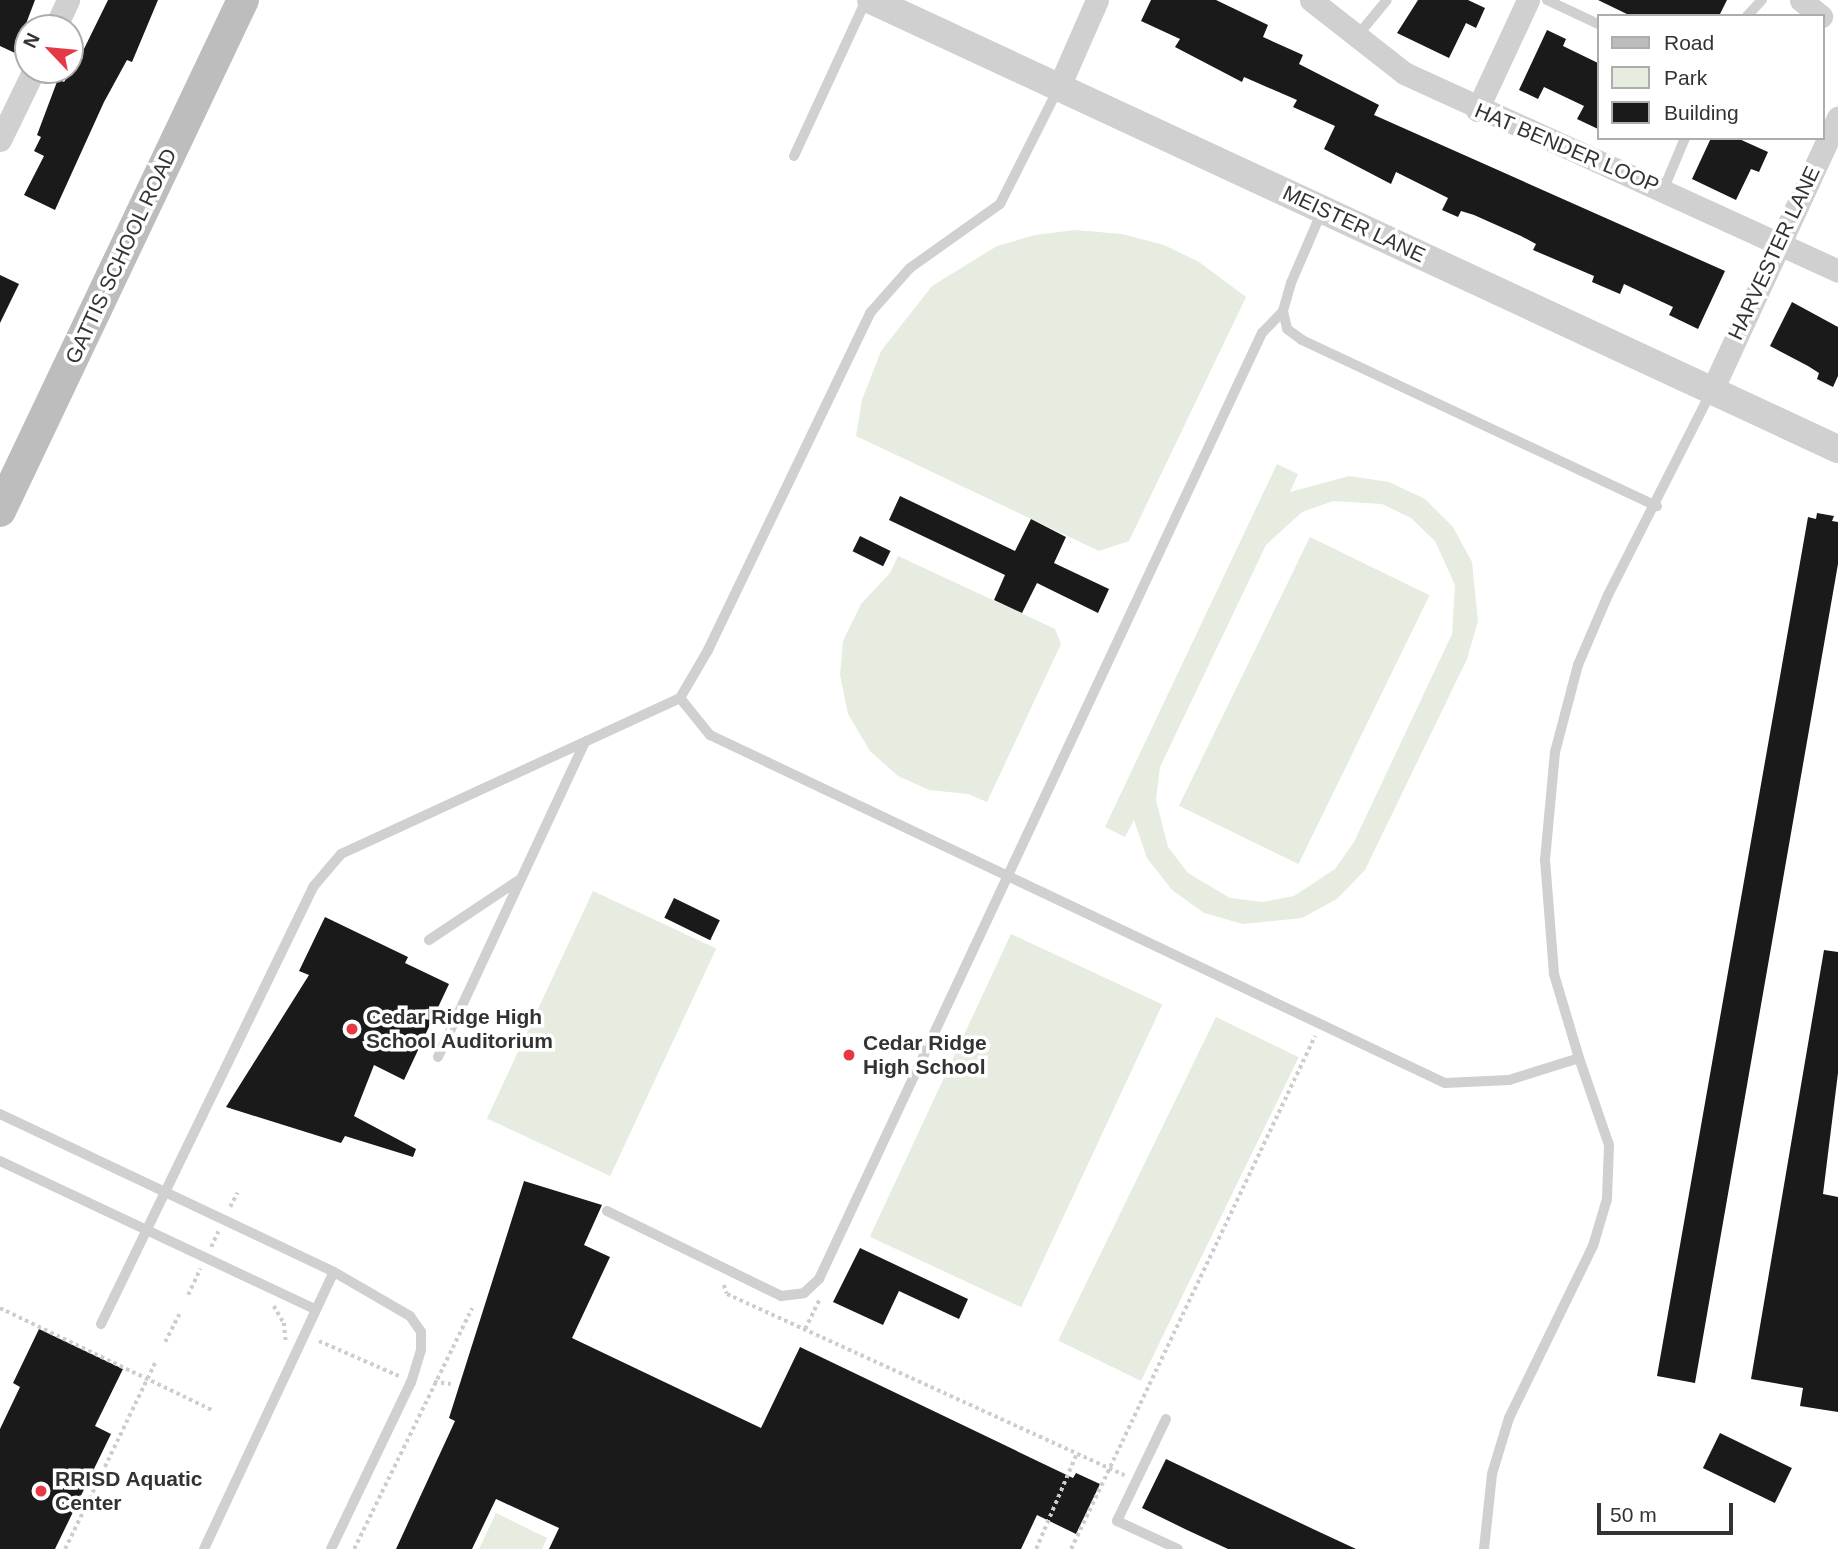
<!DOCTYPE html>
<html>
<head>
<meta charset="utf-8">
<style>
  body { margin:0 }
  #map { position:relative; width:1838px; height:1549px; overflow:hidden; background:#fff; font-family:Helvetica,sans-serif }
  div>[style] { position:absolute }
  .green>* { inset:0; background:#e6ecdf; transform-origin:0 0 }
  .building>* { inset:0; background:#1a1a1a; transform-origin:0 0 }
  .path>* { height:3.5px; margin-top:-1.75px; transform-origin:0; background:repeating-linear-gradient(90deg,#cdcdcd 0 3.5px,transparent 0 7px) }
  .service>* { height:10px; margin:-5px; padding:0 5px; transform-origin:5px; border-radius:5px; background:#d0d0d0 }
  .minor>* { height:23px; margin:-11.5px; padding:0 11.5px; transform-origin:11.5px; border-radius:11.5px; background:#d0d0d0 }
  .tertiary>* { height:28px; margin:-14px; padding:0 14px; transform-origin:14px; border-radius:14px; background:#d0d0d0 }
  .secondary>* { height:32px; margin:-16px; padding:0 16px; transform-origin:16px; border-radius:16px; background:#bdbdbd }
  .dots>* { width:19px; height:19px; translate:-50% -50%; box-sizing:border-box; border:4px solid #fff; border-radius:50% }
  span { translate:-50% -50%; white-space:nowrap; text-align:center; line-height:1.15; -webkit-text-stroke:7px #fff; paint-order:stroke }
  .street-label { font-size:21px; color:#333 }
  .poi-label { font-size:21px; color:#333; font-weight:700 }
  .left { translate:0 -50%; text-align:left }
  .legend { position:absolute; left:1597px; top:14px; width:228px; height:126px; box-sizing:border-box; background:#fff; border:2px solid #adadad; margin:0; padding:9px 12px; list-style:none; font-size:21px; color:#333 }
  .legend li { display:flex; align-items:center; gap:14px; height:35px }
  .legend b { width:35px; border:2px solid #adadad }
  .north { position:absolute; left:14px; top:14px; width:70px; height:70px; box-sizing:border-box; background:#fff; border:2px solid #adadad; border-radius:50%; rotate:296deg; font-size:19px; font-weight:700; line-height:28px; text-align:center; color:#333 }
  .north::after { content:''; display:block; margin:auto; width:24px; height:32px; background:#e63946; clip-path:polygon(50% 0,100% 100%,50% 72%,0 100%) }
  .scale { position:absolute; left:1597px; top:1503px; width:136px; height:32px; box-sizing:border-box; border:4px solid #333; border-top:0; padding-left:9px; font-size:21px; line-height:24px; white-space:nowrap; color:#333; -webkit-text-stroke:5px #fff; paint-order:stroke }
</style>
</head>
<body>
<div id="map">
  <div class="green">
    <div style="clip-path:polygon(1075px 230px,1122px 234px,1164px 245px,1199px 262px,1246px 297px,1129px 541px,1099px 551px,856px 436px,862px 400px,881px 351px,932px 286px,997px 246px,1035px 235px)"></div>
    <div style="clip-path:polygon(evenodd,1277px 464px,1298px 474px,1290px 492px,1349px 476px,1389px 482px,1425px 499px,1453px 527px,1472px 562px,1478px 621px,1467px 659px,1365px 870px,1337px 899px,1302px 918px,1243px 924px,1204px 913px,1172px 890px,1147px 858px,1134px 820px,1125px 837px,1105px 827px,1277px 464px,1333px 501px,1382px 504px,1411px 518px,1435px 541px,1455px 585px,1452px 634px,1354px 842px,1335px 869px,1294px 896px,1262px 902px,1230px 898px,1188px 873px,1168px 847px,1156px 800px,1160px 767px,1266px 545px,1302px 512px,1333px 501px)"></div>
    <div style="left:1310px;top:537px;width:133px;height:299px;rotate:26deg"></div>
    <div style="clip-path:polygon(898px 556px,1055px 629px,1061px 644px,987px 802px,968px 794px,929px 790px,898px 776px,870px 751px,848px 714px,840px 675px,843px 641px,861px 604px,890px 573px)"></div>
    <div style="left:593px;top:891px;width:136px;height:251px;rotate:25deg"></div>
    <div style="left:1011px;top:934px;width:167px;height:334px;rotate:25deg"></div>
    <div style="left:1216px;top:1017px;width:92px;height:360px;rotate:26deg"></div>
    <div style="clip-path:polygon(496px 1513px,547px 1538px,542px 1549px,479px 1549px)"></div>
  </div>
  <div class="building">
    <div style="clip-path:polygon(0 0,35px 0,15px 53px,0 46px)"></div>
    <div style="clip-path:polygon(108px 0,158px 0,132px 62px,127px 60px,104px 102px,55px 210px,24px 195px,44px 156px,34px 151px,41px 137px,37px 135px,58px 79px,64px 82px,79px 59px)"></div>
    <div style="clip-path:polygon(1151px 0,1216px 0,1268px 25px,1263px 37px,1303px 55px,1299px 64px,1379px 105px,1374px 115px,1725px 271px,1698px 329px,1669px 315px,1673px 307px,1624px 284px,1620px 294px,1592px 282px,1594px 276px,1533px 250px,1536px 244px,1521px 236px,1474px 215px,1461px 211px,1458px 217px,1442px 210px,1448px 198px,1396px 172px,1391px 184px,1324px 149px,1335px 126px,1293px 107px,1297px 100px,1244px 77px,1242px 82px,1175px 47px,1180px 39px,1141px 21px)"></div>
    <div style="clip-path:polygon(1418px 0,1468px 0,1485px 8px,1476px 28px,1466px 23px,1449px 58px,1397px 33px)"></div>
    <div style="clip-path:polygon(1598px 0,1727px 0,1719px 16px,1631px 16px)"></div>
    <div style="clip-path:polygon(1547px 30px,1566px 39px,1563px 46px,1598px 63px,1598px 129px,1577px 119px,1584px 106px,1544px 87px,1538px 99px,1519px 90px)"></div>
    <div style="clip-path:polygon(1711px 138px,1737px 138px,1768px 152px,1759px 172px,1751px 169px,1736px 200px,1692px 179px)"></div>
    <div style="clip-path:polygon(0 275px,19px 284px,0 323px)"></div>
    <div style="clip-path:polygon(1792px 302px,1838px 327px,1838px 376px,1833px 387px,1817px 379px,1819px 373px,1808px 366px,1770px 346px)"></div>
    <div style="clip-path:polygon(900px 496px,1015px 551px,1031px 519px,1066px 537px,1054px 563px,1109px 589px,1098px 613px,1037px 583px,1022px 613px,994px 600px,1005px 575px,889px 520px)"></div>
    <div style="clip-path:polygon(1817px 513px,1834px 516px,1832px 521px,1838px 522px,1838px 564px,1695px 1383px,1657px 1376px,1808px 517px,1816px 519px)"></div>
    <div style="left:860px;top:536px;width:34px;height:17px;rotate:26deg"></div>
    <div style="left:674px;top:898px;width:51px;height:22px;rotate:26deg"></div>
    <div style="clip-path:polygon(325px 917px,408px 957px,405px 963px,449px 984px,404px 1080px,374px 1065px,354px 1116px,416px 1149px,413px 1157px,345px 1136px,341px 1143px,226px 1107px,309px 975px,299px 971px)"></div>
    <div style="clip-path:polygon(1824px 950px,1838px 952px,1838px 1073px,1823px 1194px,1838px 1197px,1838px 1412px,1800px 1406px,1803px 1388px,1751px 1379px)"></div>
    <div style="clip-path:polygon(524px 1181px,602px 1205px,584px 1245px,610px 1257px,572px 1338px,761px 1428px,800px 1347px,1073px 1478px,1076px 1473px,1100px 1484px,1076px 1534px,1037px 1515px,1021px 1549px,549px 1549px,559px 1528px,496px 1499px,472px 1549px,396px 1549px,455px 1421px,449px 1418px)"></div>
    <div style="clip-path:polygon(860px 1248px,968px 1299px,959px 1319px,899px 1291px,883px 1325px,833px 1302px)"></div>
    <div style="clip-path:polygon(39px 1329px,123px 1369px,95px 1426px,111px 1434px,55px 1549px,0 1549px,0 1429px,20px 1387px,13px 1383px)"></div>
    <div style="left:1720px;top:1433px;width:80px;height:39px;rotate:26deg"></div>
    <div style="clip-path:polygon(1166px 1459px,1313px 1529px,1356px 1549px,1228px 1549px,1187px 1530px,1142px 1508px)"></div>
  </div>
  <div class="path">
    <div style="left:230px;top:1207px;width:16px;rotate:-63deg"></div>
    <div style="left:211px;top:1247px;width:17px;rotate:-65deg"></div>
    <div style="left:724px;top:1285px;width:9px;rotate:72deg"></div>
    <div style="left:727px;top:1294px;width:437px;rotate:24.5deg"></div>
    <div style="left:188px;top:1295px;width:29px;rotate:-65deg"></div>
    <div style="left:274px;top:1306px;width:20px;rotate:60deg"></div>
    <div style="left:284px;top:1323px;width:18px;rotate:84deg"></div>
    <div style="left:0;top:1308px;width:237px;rotate:25.7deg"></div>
    <div style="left:805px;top:1329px;width:32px;rotate:-64deg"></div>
    <div style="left:319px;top:1341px;width:87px;rotate:23.6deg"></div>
    <div style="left:165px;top:1342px;width:31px;rotate:-63deg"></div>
    <div style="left:434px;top:1382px;width:17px;rotate:7deg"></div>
    <div style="left:65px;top:1549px;width:209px;rotate:-64.2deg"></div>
    <div style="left:354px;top:1549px;width:268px;rotate:-63.9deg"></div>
    <div style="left:1036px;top:1549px;width:104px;rotate:-66.9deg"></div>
    <div style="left:1071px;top:1549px;width:568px;rotate:-64.56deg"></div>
  </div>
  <div class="service">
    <div style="left:1547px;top:0;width:56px;rotate:25.2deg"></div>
    <div style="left:1747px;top:16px;width:22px;rotate:-47deg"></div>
    <div style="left:1358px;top:35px;width:45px;rotate:-50.4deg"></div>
    <div style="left:794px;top:156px;width:172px;rotate:-65.2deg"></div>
    <div style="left:1664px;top:188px;width:54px;rotate:-67.2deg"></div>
    <div style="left:1322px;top:211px;width:78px;rotate:113.3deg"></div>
    <div style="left:1291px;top:283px;width:29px;rotate:106deg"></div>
    <div style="left:1283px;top:311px;width:18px;rotate:77deg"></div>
    <div style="left:1287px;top:329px;width:19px;rotate:36deg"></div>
    <div style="left:1302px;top:340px;width:392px;rotate:25.1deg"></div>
    <div style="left:680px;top:698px;width:48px;rotate:51deg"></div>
    <div style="left:710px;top:735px;width:813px;rotate:25.34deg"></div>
    <div style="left:1445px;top:1083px;width:64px;rotate:-2.7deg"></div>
    <div style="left:1509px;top:1080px;width:73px;rotate:-17.4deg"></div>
    <div style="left:1579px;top:1058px;width:88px;rotate:-106.6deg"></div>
    <div style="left:1554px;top:974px;width:114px;rotate:-94.5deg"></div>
    <div style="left:1545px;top:860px;width:108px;rotate:-84.7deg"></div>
    <div style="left:1555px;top:752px;width:90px;rotate:-75.2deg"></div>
    <div style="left:1578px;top:665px;width:76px;rotate:-66.8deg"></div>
    <div style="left:1608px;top:595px;width:230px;rotate:-63.1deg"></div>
    <div style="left:429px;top:940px;width:108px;rotate:-33.7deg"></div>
    <div style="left:438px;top:1057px;width:348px;rotate:-65deg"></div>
    <div style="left:0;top:1114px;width:369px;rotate:25.3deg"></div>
    <div style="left:334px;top:1272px;width:88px;rotate:30.1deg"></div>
    <div style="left:410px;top:1316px;width:19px;rotate:55deg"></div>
    <div style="left:421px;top:1332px;width:18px;rotate:90deg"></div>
    <div style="left:421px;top:1350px;width:34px;rotate:107deg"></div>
    <div style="left:411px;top:1382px;width:185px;rotate:115.6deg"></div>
    <div style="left:0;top:1161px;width:349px;rotate:25.2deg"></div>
    <div style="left:607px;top:1211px;width:194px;rotate:26deg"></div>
    <div style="left:781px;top:1296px;width:23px;rotate:-7deg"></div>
    <div style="left:804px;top:1293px;width:21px;rotate:-43deg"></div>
    <div style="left:819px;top:1279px;width:1045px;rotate:-64.91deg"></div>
    <div style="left:1262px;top:333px;width:30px;rotate:-46deg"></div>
    <div style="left:101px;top:1324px;width:486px;rotate:-64.1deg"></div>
    <div style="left:313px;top:887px;width:43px;rotate:-49.7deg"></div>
    <div style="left:341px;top:854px;width:373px;rotate:-24.7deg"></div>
    <div style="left:680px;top:698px;width:56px;rotate:-59.7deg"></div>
    <div style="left:708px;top:650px;width:374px;rotate:-64.3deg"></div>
    <div style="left:870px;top:313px;width:60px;rotate:-48.4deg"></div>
    <div style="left:910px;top:268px;width:110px;rotate:-35.4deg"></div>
    <div style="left:1000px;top:204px;width:129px;rotate:-63.2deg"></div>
    <div style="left:1166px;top:1419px;width:113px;rotate:115.7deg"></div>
    <div style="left:1117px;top:1521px;width:67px;rotate:24.7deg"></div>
    <div style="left:204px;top:1549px;width:306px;rotate:-64.9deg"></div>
    <div style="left:1484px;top:1549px;width:75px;rotate:-83.9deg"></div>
    <div style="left:1492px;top:1474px;width:59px;rotate:-73.1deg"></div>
    <div style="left:1509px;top:1418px;width:191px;rotate:-64deg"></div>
    <div style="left:1593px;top:1246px;width:49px;rotate:-73.4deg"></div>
    <div style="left:1607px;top:1199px;width:54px;rotate:-87.9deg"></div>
    <div style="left:1609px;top:1145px;width:92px;rotate:-109deg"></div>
  </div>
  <div class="minor">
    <div style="left:1311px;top:0;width:118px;rotate:38.1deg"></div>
    <div style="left:1404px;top:73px;width:477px;rotate:24.5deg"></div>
    <div style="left:1801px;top:0;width:26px;rotate:39deg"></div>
    <div style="left:55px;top:28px;width:31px;rotate:-65deg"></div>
    <div style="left:1058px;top:89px;width:97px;rotate:-66.3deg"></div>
    <div style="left:1477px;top:110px;width:121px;rotate:-65.1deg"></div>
    <div style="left:0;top:140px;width:78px;rotate:-64.1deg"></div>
    <div style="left:1713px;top:388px;width:298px;rotate:-65.2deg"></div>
  </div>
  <div class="tertiary">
    <div style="left:871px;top:0;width:1066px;rotate:24.91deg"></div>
  </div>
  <div class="secondary">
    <div style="left:0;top:511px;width:566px;rotate:-64.57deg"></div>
  </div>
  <div class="dots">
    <div style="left:352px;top:1029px;background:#e63946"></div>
    <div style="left:849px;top:1055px;background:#e63946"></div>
    <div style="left:41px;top:1491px;background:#e63946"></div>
  </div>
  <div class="street-label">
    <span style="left:1567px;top:148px;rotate:23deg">HAT BENDER LOOP</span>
    <span style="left:1354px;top:224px;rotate:25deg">MEISTER LANE</span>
    <span style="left:1774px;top:253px;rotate:-65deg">HARVESTER LANE</span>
    <span style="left:121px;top:256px;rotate:-65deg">GATTIS SCHOOL ROAD</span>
  </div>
  <div class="poi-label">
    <span class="left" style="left:366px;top:1029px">Cedar Ridge High<br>School Auditorium</span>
    <span class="left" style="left:863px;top:1055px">Cedar Ridge<br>High School</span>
    <span class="left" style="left:55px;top:1491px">RRISD Aquatic<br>Center</span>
  </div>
  <ul class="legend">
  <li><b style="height:9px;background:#bdbdbd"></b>Road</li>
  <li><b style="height:19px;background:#e6ecdf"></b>Park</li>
  <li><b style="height:19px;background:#1a1a1a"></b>Building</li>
  </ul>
  <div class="north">N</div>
  <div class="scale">50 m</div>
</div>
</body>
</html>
